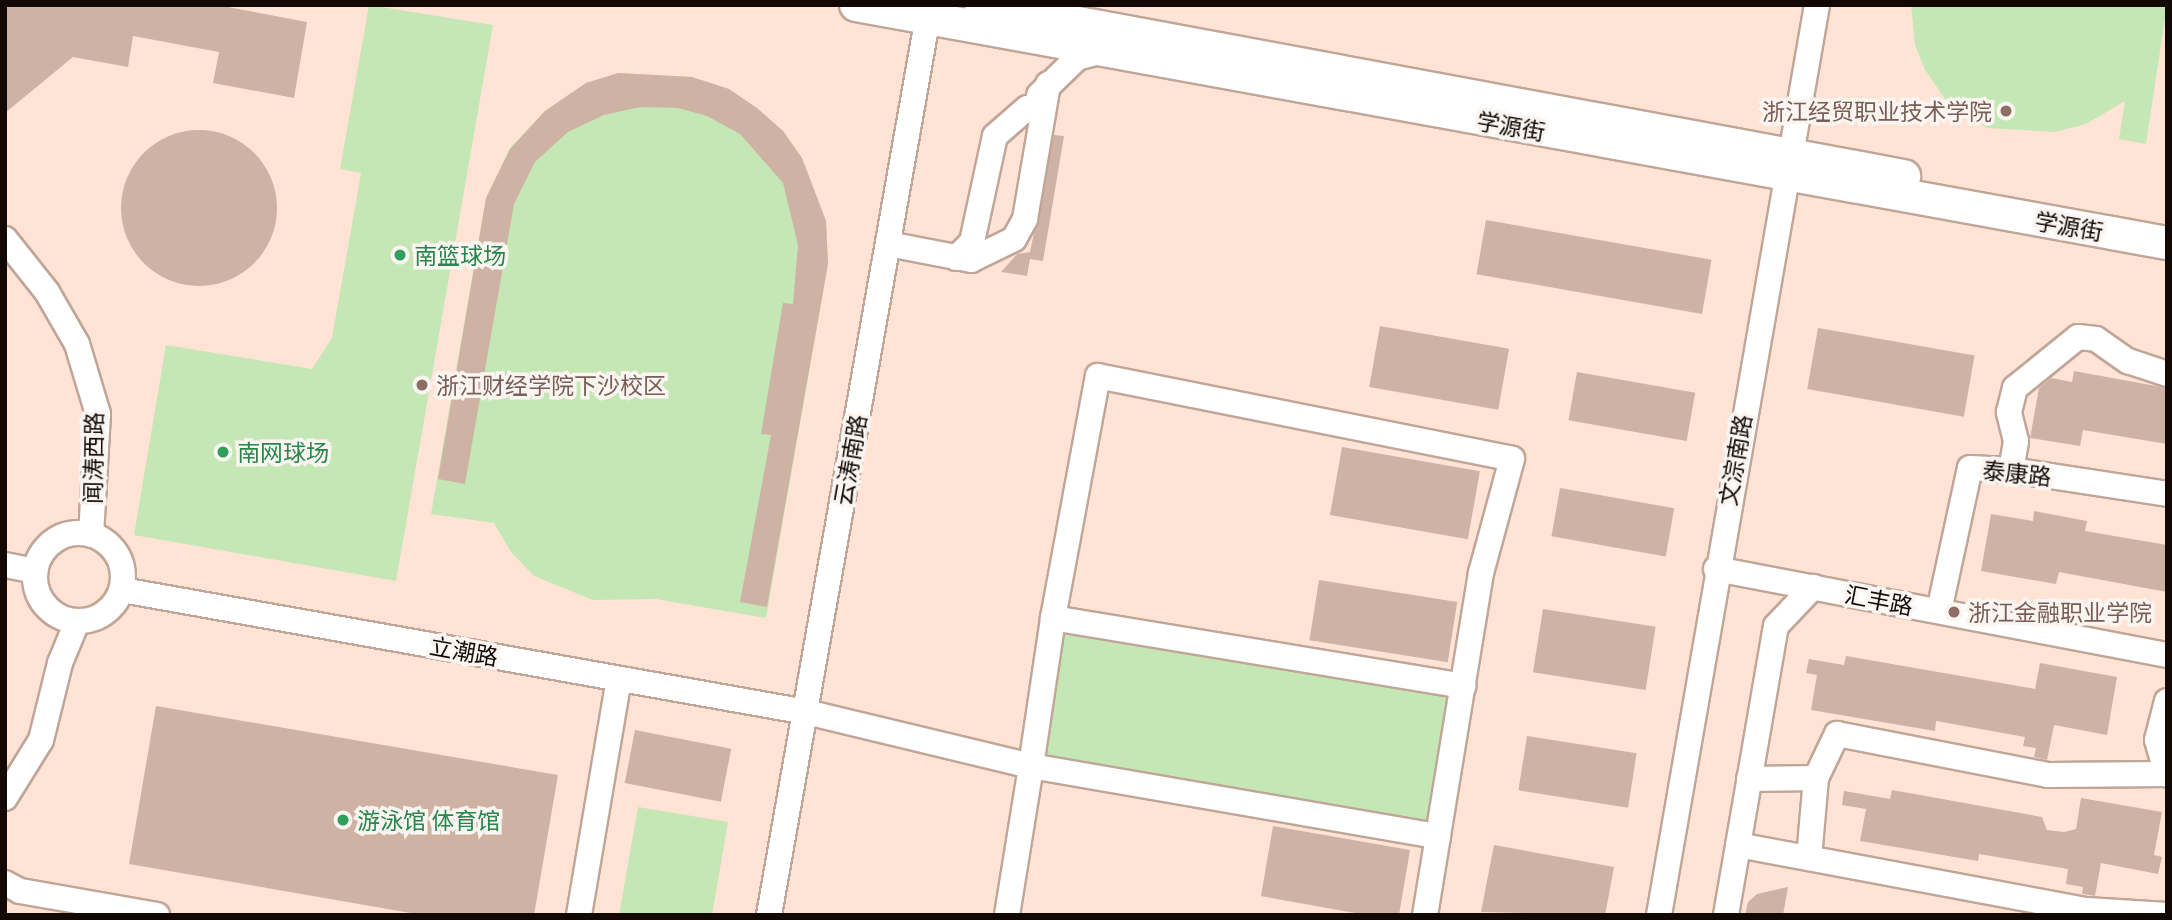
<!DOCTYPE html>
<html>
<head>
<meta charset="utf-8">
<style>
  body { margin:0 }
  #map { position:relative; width:2172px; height:920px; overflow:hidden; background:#ffe3d4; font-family:"Exo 2","Noto Sans SC",sans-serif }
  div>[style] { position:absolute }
  .green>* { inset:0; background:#c5e7b5; transform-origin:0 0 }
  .building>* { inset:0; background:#ceb3a5; transform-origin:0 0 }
  .round { border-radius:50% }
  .roads { filter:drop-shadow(2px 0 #c0a698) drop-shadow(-2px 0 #c0a698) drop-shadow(0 2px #c0a698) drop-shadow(0 -2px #c0a698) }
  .minor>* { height:24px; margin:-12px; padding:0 12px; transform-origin:12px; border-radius:12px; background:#fff }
  .minor>.ring { margin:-12px; padding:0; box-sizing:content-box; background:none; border:24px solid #fff; border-radius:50% }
  .major>* { height:32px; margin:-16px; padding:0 16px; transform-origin:16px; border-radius:16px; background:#fff }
  .dots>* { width:19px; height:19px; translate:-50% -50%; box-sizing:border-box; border:4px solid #fbf5f2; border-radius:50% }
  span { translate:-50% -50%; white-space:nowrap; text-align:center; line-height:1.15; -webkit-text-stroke:7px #fbf5f2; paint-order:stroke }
  .education-label { font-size:23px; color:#785e54 }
  .right { translate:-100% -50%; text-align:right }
  .left { translate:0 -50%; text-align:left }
  .street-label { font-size:23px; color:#120905 }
  .leisure-label { font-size:23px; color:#27864d }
  .frame { position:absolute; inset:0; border:7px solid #120905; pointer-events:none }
</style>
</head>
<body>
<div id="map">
  <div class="green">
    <div style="clip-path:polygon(369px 5px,493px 25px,396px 581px,134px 535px,166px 345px,312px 369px,332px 338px,361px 173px,340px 169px)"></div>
    <div style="clip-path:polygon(1911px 5px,2167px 5px,2146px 144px,2119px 139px,2125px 101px,2086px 124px,2055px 132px,1987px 128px,1948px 103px,1925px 70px,1915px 45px)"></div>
    <div style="clip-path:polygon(618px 73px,692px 77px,729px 89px,757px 108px,783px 131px,802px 158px,826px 221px,828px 264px,766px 618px,656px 599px,593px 600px,534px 576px,511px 552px,494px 523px,431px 514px,486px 198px,510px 148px,545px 111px,586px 83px)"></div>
    <div style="left:1061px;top:627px;width:399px;height:138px;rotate:10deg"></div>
    <div style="clip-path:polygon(638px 807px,728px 822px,712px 915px,619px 915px)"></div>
  </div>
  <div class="building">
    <div style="clip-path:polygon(5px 5px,217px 5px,307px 22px,294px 98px,213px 83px,219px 52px,133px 36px,128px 67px,73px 57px,5px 113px)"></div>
    <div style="clip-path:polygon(618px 73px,692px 77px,729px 89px,757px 108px,783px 131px,802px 158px,826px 221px,828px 264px,767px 607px,740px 602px,771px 435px,761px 434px,783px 303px,793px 304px,798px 245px,783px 183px,740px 134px,707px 116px,678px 108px,640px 107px,604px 115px,568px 132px,535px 162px,514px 204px,465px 484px,438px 479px,486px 198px,510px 149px,545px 111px,586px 83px)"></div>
    <div class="round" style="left:121px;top:130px;width:156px;height:156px"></div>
    <div style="clip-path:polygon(1054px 135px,1064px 136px,1043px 261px,1030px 259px,1027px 276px,1001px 272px,1017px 254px,1030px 252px)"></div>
    <div style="left:1486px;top:220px;width:229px;height:55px;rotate:10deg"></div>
    <div style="left:1380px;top:326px;width:131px;height:62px;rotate:10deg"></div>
    <div style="left:1818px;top:328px;width:159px;height:62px;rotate:10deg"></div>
    <div style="clip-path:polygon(2074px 371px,2167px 388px,2167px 444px,2083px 430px,2080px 446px,2030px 438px,2039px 388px,2051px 378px,2072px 382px)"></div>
    <div style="left:1577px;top:372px;width:120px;height:49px;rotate:10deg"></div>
    <div style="left:1342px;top:447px;width:140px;height:69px;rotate:10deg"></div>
    <div style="left:1560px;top:488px;width:116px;height:49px;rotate:10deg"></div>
    <div style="clip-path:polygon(2034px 511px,2087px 521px,2085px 531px,2167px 545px,2167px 592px,2059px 572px,2056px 584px,1981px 571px,1991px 514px,2033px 521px)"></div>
    <div style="left:1319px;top:580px;width:140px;height:61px;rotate:9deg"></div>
    <div style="left:1543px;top:609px;width:114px;height:64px;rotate:9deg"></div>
    <div style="clip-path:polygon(1846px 656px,2035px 689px,2040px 663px,2117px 677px,2107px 735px,2054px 725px,2047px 760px,2034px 757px,2036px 748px,2023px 746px,2025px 737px,1936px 721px,1935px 731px,1811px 710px,1817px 675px,1806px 673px,1809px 659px,1844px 665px)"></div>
    <div style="clip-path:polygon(156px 706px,558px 775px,534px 915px,422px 915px,129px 864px)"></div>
    <div style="left:635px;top:730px;width:98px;height:54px;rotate:11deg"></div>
    <div style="left:1527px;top:736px;width:111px;height:55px;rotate:9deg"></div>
    <div style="clip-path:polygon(1892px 790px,2042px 817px,2047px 830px,2064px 832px,2076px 829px,2081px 798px,2162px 812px,2154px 855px,2162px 857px,2158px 874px,2101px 863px,2095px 896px,2089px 895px,2082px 894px,2083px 887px,2066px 884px,2068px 869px,1979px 854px,1978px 861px,1860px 841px,1866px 809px,1842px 805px,1844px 791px,1890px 799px)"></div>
    <div style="clip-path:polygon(1273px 826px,1410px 850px,1399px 915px,1366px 915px,1261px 896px)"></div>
    <div style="clip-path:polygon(1494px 845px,1614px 867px,1605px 915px,1481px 912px)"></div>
    <div style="clip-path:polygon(1788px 887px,1783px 915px,1745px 915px,1748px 902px,1757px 894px)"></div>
  </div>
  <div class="roads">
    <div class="minor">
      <div style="left:1039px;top:95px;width:53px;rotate:-44.2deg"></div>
      <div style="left:1077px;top:58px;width:28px;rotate:-15deg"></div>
      <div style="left:5px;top:239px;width:68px;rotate:51.6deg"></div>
      <div style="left:47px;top:292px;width:60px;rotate:60deg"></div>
      <div style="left:77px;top:344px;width:73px;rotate:73.3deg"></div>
      <div style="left:98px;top:414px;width:121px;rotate:93.3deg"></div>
      <div style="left:888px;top:244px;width:85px;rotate:10.9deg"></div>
      <div style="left:971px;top:260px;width:48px;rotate:-26deg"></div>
      <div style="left:1014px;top:239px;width:23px;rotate:-61deg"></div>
      <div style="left:1025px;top:219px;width:137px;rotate:-80.3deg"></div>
      <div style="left:956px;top:258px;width:23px;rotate:-45deg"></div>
      <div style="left:972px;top:242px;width:108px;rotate:-77.8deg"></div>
      <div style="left:995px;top:136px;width:43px;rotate:-41.2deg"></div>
      <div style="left:2011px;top:470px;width:29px;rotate:-80deg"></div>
      <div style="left:2016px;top:441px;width:30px;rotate:-104deg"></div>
      <div style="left:2009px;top:412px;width:25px;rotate:-76deg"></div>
      <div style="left:2015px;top:388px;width:81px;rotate:-39deg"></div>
      <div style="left:2078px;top:337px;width:18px;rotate:6deg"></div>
      <div style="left:2096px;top:339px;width:39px;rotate:35deg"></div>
      <div style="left:2128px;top:361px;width:41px;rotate:18.4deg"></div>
      <div class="ring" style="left:35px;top:533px;width:64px;height:64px"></div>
      <div style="left:5px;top:565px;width:31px;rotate:11deg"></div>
      <div style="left:1716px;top:569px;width:459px;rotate:10.8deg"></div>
      <div style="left:122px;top:590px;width:695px;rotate:10.11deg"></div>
      <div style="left:806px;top:712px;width:231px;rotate:13.5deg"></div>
      <div style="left:1031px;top:766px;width:150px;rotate:-81.5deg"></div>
      <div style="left:1053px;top:618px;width:246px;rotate:-79.5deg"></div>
      <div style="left:1098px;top:376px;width:422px;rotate:11.3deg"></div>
      <div style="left:1512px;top:459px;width:118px;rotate:105.2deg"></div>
      <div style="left:1481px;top:573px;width:266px;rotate:99.3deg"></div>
      <div style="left:1939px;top:611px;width:146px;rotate:-77.8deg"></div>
      <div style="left:1970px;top:468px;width:41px;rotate:2.8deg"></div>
      <div style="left:2011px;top:470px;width:158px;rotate:8.7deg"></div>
      <div style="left:1053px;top:618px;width:416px;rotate:9.4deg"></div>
      <div style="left:2167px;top:701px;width:40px;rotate:104.4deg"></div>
      <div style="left:2157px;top:740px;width:36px;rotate:74deg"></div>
      <div style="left:1749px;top:779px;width:67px;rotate:-0.9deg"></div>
      <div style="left:1816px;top:778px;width:49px;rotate:-64.5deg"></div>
      <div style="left:1837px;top:734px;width:215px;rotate:11deg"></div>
      <div style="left:2048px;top:775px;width:119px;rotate:-0.5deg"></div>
      <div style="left:5px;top:798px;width:68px;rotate:-58.2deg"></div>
      <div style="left:41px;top:740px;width:79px;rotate:-76.1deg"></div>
      <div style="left:60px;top:663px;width:44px;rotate:-67.5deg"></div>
      <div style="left:1738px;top:845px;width:355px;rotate:10.6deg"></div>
      <div style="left:2087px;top:910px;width:80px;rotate:3.6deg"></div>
      <div style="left:1809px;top:858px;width:80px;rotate:-85deg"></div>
      <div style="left:5px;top:883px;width:17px;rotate:28deg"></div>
      <div style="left:20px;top:891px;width:139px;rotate:9.9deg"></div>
      <div style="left:579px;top:915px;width:239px;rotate:-80.4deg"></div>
      <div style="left:769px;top:915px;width:924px;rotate:-79.97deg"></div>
      <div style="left:1007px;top:915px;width:151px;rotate:-80.8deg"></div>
      <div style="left:1031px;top:766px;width:413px;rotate:9.8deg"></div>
      <div style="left:1438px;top:836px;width:80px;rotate:99.3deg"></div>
      <div style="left:1659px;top:915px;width:924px;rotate:-80.15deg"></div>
      <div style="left:1726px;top:915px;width:293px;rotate:-80.2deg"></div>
      <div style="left:1776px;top:626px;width:54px;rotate:-46.5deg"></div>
    </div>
    <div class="major">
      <div style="left:856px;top:5px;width:1332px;rotate:10.29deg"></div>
      <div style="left:981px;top:5px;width:939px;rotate:10.5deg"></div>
    </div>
  </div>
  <div class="dots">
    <div style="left:2006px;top:111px;background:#8d6e63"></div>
    <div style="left:400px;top:255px;background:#2e9e5b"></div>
    <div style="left:422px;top:385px;background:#8d6e63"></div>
    <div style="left:223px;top:452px;background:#2e9e5b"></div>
    <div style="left:1954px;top:612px;background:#8d6e63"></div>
    <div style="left:343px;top:820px;background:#2e9e5b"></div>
  </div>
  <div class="education-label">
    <span class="right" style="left:1992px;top:111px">浙江经贸职业技术学院</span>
    <span class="left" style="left:436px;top:385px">浙江财经学院下沙校区</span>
    <span class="left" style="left:1968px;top:612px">浙江金融职业学院</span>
  </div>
  <div class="street-label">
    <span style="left:1511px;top:126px;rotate:10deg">学源街</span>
    <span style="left:2069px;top:226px;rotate:10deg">学源街</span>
    <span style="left:93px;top:458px;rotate:-89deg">闻涛西路</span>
    <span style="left:850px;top:460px;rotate:-80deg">云涛南路</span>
    <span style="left:1735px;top:460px;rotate:-80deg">文淙南路</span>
    <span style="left:2017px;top:473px;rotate:6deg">泰康路</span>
    <span style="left:1879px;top:600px;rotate:11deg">汇丰路</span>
    <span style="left:464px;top:651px;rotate:10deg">立潮路</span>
  </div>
  <div class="leisure-label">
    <span class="left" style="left:414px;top:255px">南篮球场</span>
    <span class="left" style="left:237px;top:452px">南网球场</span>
    <span class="left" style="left:357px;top:820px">游泳馆 体育馆</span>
  </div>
  <div class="frame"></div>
</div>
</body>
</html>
